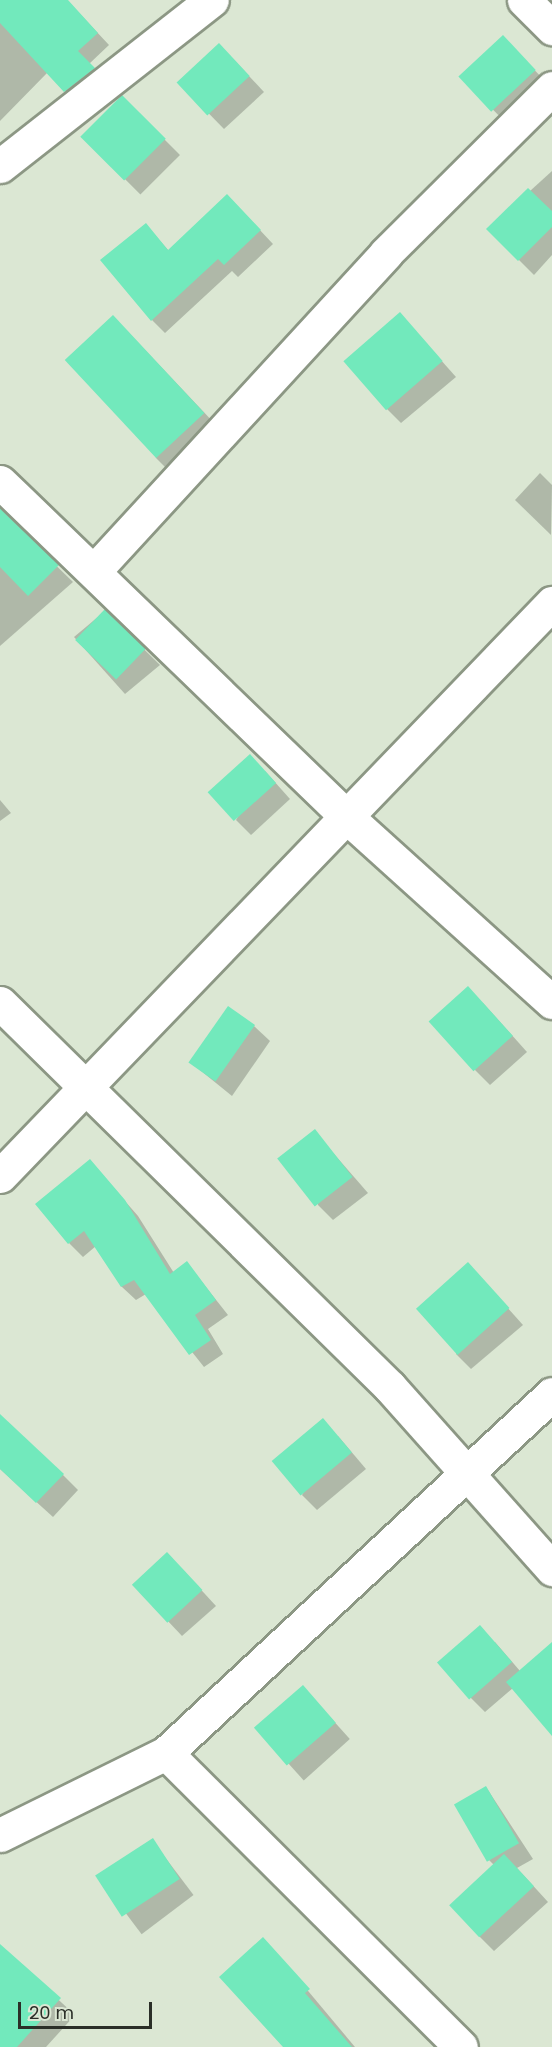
<!DOCTYPE html>
<html>
<head>
<meta charset="utf-8">
<style>
  body { margin:0 }
  #map { position:relative; width:552px; height:2047px; overflow:hidden; background:#dbe7d3; font-family:Poppins,sans-serif }
  div>[style] { position:absolute }
  .shadow>* { inset:0; background:#0003; transform-origin:0 0 }
  .building>* { inset:0; background:#72e9bc; transform-origin:0 0 }
  .roads { filter:drop-shadow(2px 0 #8c9784) drop-shadow(-2px 0 #8c9784) drop-shadow(0 2px #8c9784) drop-shadow(0 -2px #8c9784) }
  .street>* { height:33px; margin:-16.5px; padding:0 16.5px; transform-origin:16.5px; border-radius:16.5px; background:#fff }
  span { translate:-50% -50%; white-space:nowrap; text-align:center; line-height:1.15; -webkit-text-stroke:4.5px #dbe7d3; paint-order:stroke }
  .scale { position:absolute; left:18px; top:2002px; width:134px; height:27px; box-sizing:border-box; border:3px solid #2b2f28; border-top:0; padding-left:8px; font-size:18px; line-height:21px; white-space:nowrap; color:#2b2f28; -webkit-text-stroke:4px #dbe7d3; paint-order:stroke }
</style>
</head>
<body>
<div id="map">
  <div class="shadow">
    <div style="clip-path:polygon(0 0,67px 0,109px 45px,89px 64px,105px 80px,77px 103px,48px 72px,0 121px)"></div>
    <div style="clip-path:polygon(518px 53px,550px 86px,509px 126px,462px 78px)"></div>
    <div style="clip-path:polygon(234px 60px,264px 92px,224px 129px,179px 83px)"></div>
    <div style="left:122px;top:97px;width:82px;height:56px;rotate:45deg"></div>
    <div style="clip-path:polygon(552px 171px,552px 255px,534px 275px,488px 229px)"></div>
    <div style="clip-path:polygon(241px 210px,273px 244px,238px 277px,232px 271px,165px 333px,152px 320px,146px 225px,169px 251px)"></div>
    <div style="clip-path:polygon(400px 314px,456px 377px,401px 423px,386px 408px)"></div>
    <div style="clip-path:polygon(126px 330px,217px 426px,169px 471px,156px 458px)"></div>
    <div style="clip-path:polygon(540px 473px,552px 485px,551px 535px,515px 500px)"></div>
    <div style="clip-path:polygon(0 511px,73px 582px,0 646px)"></div>
    <div style="clip-path:polygon(105px 611px,160px 665px,125px 694px,74px 637px)"></div>
    <div style="clip-path:polygon(265px 771px,290px 799px,251px 835px,236px 820px)"></div>
    <div style="clip-path:polygon(0 800px,11px 813px,0 821px)"></div>
    <div style="clip-path:polygon(483px 1003px,527px 1052px,490px 1085px,475px 1070px)"></div>
    <div style="clip-path:polygon(254px 1026px,270px 1041px,232px 1096px,190px 1062px)"></div>
    <div style="clip-path:polygon(314px 1131px,368px 1193px,333px 1220px,318px 1205px)"></div>
    <div style="clip-path:polygon(90px 1161px,138px 1216px,174px 1273px,187px 1263px,228px 1315px,208px 1329px,223px 1354px,204px 1367px,146px 1294px,136px 1300px,122px 1287px,96px 1246px,83px 1257px,69px 1243px)"></div>
    <div style="clip-path:polygon(483px 1280px,523px 1325px,471px 1369px,456px 1354px)"></div>
    <div style="clip-path:polygon(338px 1436px,366px 1469px,317px 1510px,302px 1495px)"></div>
    <div style="clip-path:polygon(0 1441px,63px 1475px,78px 1490px,53px 1517px,0 1469px)"></div>
    <div style="clip-path:polygon(182px 1569px,216px 1606px,182px 1636px,133px 1584px)"></div>
    <div style="clip-path:polygon(495px 1642px,520px 1671px,552px 1664px,552px 1732px,513px 1688px,485px 1712px,470px 1697px)"></div>
    <div style="left:303px;top:1687px;width:70px;height:62px;rotate:48deg"></div>
    <div style="clip-path:polygon(486px 1787px,533px 1859px,517px 1868px,548px 1902px,494px 1951px,479px 1936px,494px 1865px,489px 1860px)"></div>
    <div style="left:152px;top:1840px;width:69px;height:65px;rotate:53deg"></div>
    <div style="clip-path:polygon(9px 1954px,75px 2015px,46px 2047px,0 2047px,0 1964px)"></div>
    <div style="clip-path:polygon(278px 1955px,355px 2047px,286px 2047px)"></div>
  </div>
  <div class="building">
    <div style="clip-path:polygon(0 0,68px 0,98px 33px,78px 51px,95px 68px,64px 92px,0 23px)"></div>
    <div style="left:503px;top:35px;width:48px;height:61px;rotate:47deg"></div>
    <div style="left:219px;top:43px;width:45px;height:58px;rotate:47deg"></div>
    <div style="left:122px;top:95px;width:62px;height:59px;rotate:45deg"></div>
    <div style="clip-path:polygon(528px 188px,552px 211px,552px 227px,518px 261px,486px 229px)"></div>
    <div style="clip-path:polygon(227px 194px,261px 230px,224px 265px,218px 259px,151px 321px,100px 260px,146px 223px,168px 250px)"></div>
    <div style="left:400px;top:312px;width:65px;height:75px;rotate:49deg"></div>
    <div style="left:113px;top:315px;width:134px;height:66px;rotate:47deg"></div>
    <div style="clip-path:polygon(0 508px,59px 565px,28px 596px,0 567px)"></div>
    <div style="left:105px;top:609px;width:57px;height:43px;rotate:44deg"></div>
    <div style="left:250px;top:754px;width:39px;height:57px;rotate:48deg"></div>
    <div style="left:468px;top:986px;width:67px;height:53px;rotate:48deg"></div>
    <div style="left:228px;top:1006px;width:33px;height:69px;rotate:35deg"></div>
    <div style="left:315px;top:1129px;width:61px;height:48px;rotate:52deg"></div>
    <div style="clip-path:polygon(90px 1159px,125px 1200px,170px 1274px,187px 1261px,216px 1300px,195px 1315px,211px 1340px,189px 1355px,134px 1280px,121px 1287px,84px 1231px,68px 1244px,35px 1204px)"></div>
    <div style="left:468px;top:1262px;width:62px;height:70px;rotate:48deg"></div>
    <div style="clip-path:polygon(0 1414px,64px 1474px,36px 1503px,0 1469px)"></div>
    <div style="left:323px;top:1418px;width:45px;height:67px;rotate:50deg"></div>
    <div style="left:167px;top:1552px;width:52px;height:48px;rotate:47deg"></div>
    <div style="left:480px;top:1625px;width:49px;height:57px;rotate:49deg"></div>
    <div style="clip-path:polygon(552px 1642px,552px 1736px,506px 1682px)"></div>
    <div style="left:303px;top:1685px;width:50px;height:65px;rotate:49deg"></div>
    <div style="left:486px;top:1786px;width:66px;height:37px;rotate:60deg"></div>
    <div style="left:153px;top:1838px;width:49px;height:69px;rotate:57deg"></div>
    <div style="left:504px;top:1854px;width:44px;height:75px;rotate:47deg"></div>
    <div style="clip-path:polygon(263px 1937px,310px 1989px,305px 1993px,352px 2047px,283px 2047px,219px 1977px)"></div>
    <div style="clip-path:polygon(0 1944px,61px 1998px,17px 2047px,0 2047px)"></div>
  </div>
  <div class="roads">
    <div class="street">
      <div style="left:524px;top:0;width:40px;rotate:45deg"></div>
      <div style="left:0;top:166px;width:269px;rotate:-38.1deg"></div>
      <div style="left:0;top:482px;width:482px;rotate:44deg"></div>
      <div style="left:347px;top:817px;width:276px;rotate:42.1deg"></div>
      <div style="left:95px;top:570px;width:430px;rotate:-47.4deg"></div>
      <div style="left:386px;top:253px;width:234px;rotate:-44.8deg"></div>
      <div style="left:0;top:1003px;width:547px;rotate:44.56deg"></div>
      <div style="left:390px;top:1387px;width:244px;rotate:48.3deg"></div>
      <div style="left:0;top:1176px;width:796px;rotate:-46.07deg"></div>
      <div style="left:166px;top:1753px;width:416px;rotate:44.9deg"></div>
      <div style="left:0;top:1835px;width:185px;rotate:-26.3deg"></div>
      <div style="left:166px;top:1753px;width:527px;rotate:-42.92deg"></div>
    </div>
  </div>
  <div class="scale">20 m</div>
</div>
</body>
</html>
